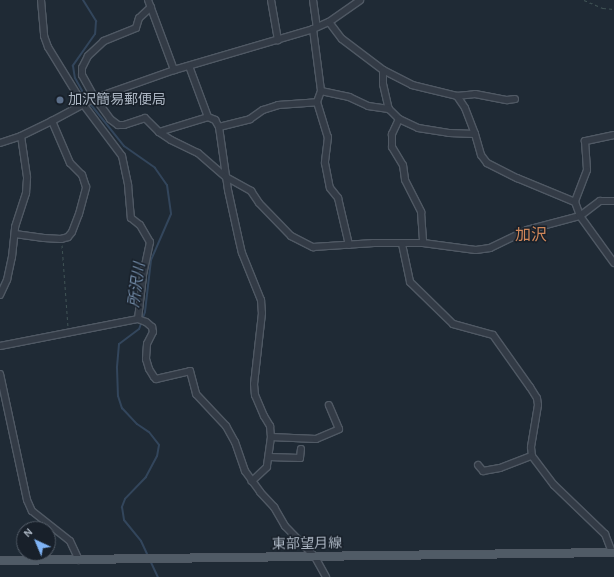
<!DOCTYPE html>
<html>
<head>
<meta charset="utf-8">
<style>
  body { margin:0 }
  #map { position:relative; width:614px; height:577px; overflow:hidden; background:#1f2a35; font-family:"Alegreya Sans","Noto Sans JP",sans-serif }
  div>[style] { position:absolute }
  .stream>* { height:2px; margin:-1px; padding:0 1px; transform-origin:1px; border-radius:1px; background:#33465c }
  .path>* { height:1px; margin-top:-0.5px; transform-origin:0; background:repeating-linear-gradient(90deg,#3f5254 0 3px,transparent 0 6px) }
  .roads { filter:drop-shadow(1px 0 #505964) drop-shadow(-1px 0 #505964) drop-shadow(0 1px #505964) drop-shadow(0 -1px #505964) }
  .minor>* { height:6px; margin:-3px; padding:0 3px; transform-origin:3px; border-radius:3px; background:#333b46 }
  .major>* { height:7px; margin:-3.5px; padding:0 3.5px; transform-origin:3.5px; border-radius:3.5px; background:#505b66 }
  .dots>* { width:11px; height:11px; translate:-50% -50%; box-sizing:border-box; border:2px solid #18202a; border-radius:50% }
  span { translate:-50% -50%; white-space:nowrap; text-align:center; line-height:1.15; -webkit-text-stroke:3px #18202a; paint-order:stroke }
  .poi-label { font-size:14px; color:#acb6c3 }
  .left { translate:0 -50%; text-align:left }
  .street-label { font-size:14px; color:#acb6c3 }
  .water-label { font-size:15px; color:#758eab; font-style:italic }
  .quarter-label { font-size:16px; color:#d0875a }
  .north { position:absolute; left:16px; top:521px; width:40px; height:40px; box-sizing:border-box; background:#18202a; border:1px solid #535c67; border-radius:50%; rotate:316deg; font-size:11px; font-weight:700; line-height:16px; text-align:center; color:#acb6c3 }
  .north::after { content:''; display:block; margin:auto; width:14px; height:18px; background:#7fb3f5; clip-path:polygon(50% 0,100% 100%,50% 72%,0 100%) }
</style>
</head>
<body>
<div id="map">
  <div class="stream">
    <div style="left:83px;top:0;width:25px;rotate:58deg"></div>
    <div style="left:96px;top:21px;width:13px;rotate:94deg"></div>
    <div style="left:95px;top:34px;width:39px;rotate:125deg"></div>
    <div style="left:73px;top:66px;width:12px;rotate:81deg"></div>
    <div style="left:75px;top:78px;width:26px;rotate:61deg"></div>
    <div style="left:88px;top:101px;width:58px;rotate:51.3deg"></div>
    <div style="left:124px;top:146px;width:38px;rotate:35deg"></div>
    <div style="left:155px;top:168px;width:21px;rotate:55deg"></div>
    <div style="left:167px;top:185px;width:29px;rotate:82deg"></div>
    <div style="left:171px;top:214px;width:50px;rotate:113.5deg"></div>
    <div style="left:151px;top:260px;width:52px;rotate:96.6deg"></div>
    <div style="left:145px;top:312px;width:18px;rotate:109deg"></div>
    <div style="left:139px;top:329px;width:25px;rotate:143deg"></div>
    <div style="left:119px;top:344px;width:24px;rotate:95deg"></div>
    <div style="left:117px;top:368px;width:28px;rotate:88deg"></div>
    <div style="left:118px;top:396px;width:13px;rotate:72deg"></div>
    <div style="left:122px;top:408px;width:22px;rotate:47deg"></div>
    <div style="left:137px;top:424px;width:14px;rotate:34deg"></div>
    <div style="left:149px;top:432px;width:16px;rotate:52deg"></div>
    <div style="left:159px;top:445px;width:11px;rotate:100deg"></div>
    <div style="left:157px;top:456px;width:24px;rotate:118deg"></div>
    <div style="left:146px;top:477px;width:30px;rotate:134deg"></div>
    <div style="left:125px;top:499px;width:9px;rotate:111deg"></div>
    <div style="left:122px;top:507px;width:13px;rotate:81deg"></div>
    <div style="left:124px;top:520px;width:27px;rotate:51deg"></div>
    <div style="left:141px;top:541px;width:40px;rotate:65deg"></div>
  </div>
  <div class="path">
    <div style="left:584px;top:0;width:21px;rotate:23deg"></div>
    <div style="left:603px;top:8px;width:11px;rotate:5deg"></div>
    <div style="left:62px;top:245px;width:81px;rotate:85.8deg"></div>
  </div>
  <div class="roads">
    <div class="minor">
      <div style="left:41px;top:0;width:36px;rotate:85deg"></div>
      <div style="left:44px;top:36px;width:12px;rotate:70deg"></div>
      <div style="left:48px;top:47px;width:67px;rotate:58.4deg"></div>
      <div style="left:83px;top:104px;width:65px;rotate:53.1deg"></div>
      <div style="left:122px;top:156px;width:30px;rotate:78deg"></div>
      <div style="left:128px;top:185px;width:33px;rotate:85deg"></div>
      <div style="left:131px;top:218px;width:11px;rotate:38deg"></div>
      <div style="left:140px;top:225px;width:20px;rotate:60deg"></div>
      <div style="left:150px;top:242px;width:35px;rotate:102deg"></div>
      <div style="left:143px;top:276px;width:43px;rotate:96.6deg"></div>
      <div style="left:148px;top:0;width:75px;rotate:69.6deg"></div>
      <div style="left:271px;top:0;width:41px;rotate:80.1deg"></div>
      <div style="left:313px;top:0;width:27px;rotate:82deg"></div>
      <div style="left:151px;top:7px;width:16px;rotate:137deg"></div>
      <div style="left:139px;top:18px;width:10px;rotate:107deg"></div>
      <div style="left:136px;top:28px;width:35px;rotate:158deg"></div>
      <div style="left:104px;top:41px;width:22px;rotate:137deg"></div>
      <div style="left:88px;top:56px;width:13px;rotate:117deg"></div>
      <div style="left:82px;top:68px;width:7px;rotate:90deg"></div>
      <div style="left:82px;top:75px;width:26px;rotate:61deg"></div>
      <div style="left:95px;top:98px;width:26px;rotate:54deg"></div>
      <div style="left:110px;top:119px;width:10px;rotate:37deg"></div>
      <div style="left:118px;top:125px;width:6px"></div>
      <div style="left:124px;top:125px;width:22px;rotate:-18deg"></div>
      <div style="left:145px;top:118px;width:20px;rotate:45deg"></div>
      <div style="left:159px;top:132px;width:51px;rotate:-17deg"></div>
      <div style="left:208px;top:117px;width:8px;rotate:23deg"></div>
      <div style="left:215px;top:120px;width:8px;rotate:60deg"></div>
      <div style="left:219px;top:127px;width:64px;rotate:81.9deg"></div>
      <div style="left:228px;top:190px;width:47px;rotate:77.7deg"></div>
      <div style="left:238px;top:236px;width:17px;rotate:77deg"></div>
      <div style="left:242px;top:253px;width:51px;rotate:68deg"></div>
      <div style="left:261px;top:300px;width:13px;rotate:86deg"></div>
      <div style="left:262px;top:313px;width:71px;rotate:96.4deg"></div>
      <div style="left:254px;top:384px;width:11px;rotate:85deg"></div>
      <div style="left:255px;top:395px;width:23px;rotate:67deg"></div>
      <div style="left:264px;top:416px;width:12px;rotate:59deg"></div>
      <div style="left:270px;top:426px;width:11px;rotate:85deg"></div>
      <div style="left:271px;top:437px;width:30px;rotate:98deg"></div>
      <div style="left:267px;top:467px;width:21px;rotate:137deg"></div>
      <div style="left:329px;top:22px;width:21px;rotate:53deg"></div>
      <div style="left:342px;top:39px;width:51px;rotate:37.1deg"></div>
      <div style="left:383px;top:70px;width:33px;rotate:27deg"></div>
      <div style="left:412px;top:85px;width:46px;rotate:13.7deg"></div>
      <div style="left:457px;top:96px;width:14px;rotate:56deg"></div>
      <div style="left:465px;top:108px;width:28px;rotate:69deg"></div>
      <div style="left:475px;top:134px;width:22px;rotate:74deg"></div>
      <div style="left:481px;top:155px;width:10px;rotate:53deg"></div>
      <div style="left:487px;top:163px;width:34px;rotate:27deg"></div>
      <div style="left:517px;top:178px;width:63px;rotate:22.5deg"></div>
      <div style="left:313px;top:29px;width:63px;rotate:82.6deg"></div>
      <div style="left:321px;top:91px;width:12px;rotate:110deg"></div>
      <div style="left:317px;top:102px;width:37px;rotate:73deg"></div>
      <div style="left:328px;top:137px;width:26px;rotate:97deg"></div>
      <div style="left:325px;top:163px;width:25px;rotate:79deg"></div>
      <div style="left:330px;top:188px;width:13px;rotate:51deg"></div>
      <div style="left:338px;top:198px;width:48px;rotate:76.8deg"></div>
      <div style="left:189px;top:66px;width:54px;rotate:69.6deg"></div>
      <div style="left:383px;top:70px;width:14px;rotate:90deg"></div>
      <div style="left:383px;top:84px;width:26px;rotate:77deg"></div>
      <div style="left:389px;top:109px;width:14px;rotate:45deg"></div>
      <div style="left:399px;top:119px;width:21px;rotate:25deg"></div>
      <div style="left:418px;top:128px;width:31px;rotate:9deg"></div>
      <div style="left:449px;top:133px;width:26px;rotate:2deg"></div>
      <div style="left:321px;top:91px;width:29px;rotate:12deg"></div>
      <div style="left:349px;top:97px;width:21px;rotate:25deg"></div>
      <div style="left:368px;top:106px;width:21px;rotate:8deg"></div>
      <div style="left:457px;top:96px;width:18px;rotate:-6deg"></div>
      <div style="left:475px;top:94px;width:33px;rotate:11deg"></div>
      <div style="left:507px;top:100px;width:8px;rotate:-7deg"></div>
      <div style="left:399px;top:119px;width:17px;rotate:115deg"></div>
      <div style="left:392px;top:134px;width:13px;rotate:90deg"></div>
      <div style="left:392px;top:147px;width:21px;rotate:59deg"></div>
      <div style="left:403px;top:165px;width:15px;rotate:82deg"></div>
      <div style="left:405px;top:180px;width:36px;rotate:63deg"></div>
      <div style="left:421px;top:212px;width:31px;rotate:86deg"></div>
      <div style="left:219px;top:127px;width:32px;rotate:-14deg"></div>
      <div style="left:250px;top:119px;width:16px;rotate:-35deg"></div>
      <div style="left:263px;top:110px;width:16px;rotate:-18deg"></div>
      <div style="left:278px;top:105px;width:39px;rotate:-4deg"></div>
      <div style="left:159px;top:132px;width:14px;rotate:34deg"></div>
      <div style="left:171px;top:140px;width:30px;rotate:26deg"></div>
      <div style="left:198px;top:153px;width:37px;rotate:41deg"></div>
      <div style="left:226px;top:177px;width:29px;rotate:29deg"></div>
      <div style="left:251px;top:191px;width:14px;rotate:56deg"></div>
      <div style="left:259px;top:203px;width:46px;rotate:45.9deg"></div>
      <div style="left:291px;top:236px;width:25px;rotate:27deg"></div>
      <div style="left:313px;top:247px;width:61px;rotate:-3.8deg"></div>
      <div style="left:374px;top:243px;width:49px"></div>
      <div style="left:423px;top:243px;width:53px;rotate:7.5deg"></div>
      <div style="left:476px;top:250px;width:14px;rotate:-8deg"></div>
      <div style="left:490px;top:248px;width:41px;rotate:-25.9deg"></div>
      <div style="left:527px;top:230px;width:55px;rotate:-14.8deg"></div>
      <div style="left:580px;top:216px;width:25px;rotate:-37deg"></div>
      <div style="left:600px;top:201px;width:14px"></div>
      <div style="left:614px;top:135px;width:30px;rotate:168deg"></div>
      <div style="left:585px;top:141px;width:29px;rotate:86deg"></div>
      <div style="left:587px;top:170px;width:34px;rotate:111deg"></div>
      <div style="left:575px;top:202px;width:15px;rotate:70deg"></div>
      <div style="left:580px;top:216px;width:58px;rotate:54.1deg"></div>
      <div style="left:0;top:143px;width:22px;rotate:-18deg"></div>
      <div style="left:21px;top:136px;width:34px;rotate:-26deg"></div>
      <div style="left:52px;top:121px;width:49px;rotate:-28.1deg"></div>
      <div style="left:95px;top:98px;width:84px;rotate:-19.5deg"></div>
      <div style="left:174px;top:70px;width:145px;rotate:-16.4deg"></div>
      <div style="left:313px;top:29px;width:17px;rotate:-24deg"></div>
      <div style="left:329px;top:22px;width:38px;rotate:-35deg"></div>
      <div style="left:15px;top:234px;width:29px;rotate:8deg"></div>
      <div style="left:44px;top:238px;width:17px;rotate:3deg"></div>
      <div style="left:61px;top:239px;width:7px;rotate:-16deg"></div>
      <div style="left:68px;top:237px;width:6px;rotate:-51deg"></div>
      <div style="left:72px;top:232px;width:19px;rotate:-69deg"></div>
      <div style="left:79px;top:214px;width:28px;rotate:-75deg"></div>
      <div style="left:86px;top:187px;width:13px;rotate:-108deg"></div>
      <div style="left:82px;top:175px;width:17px;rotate:-135deg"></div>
      <div style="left:70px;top:163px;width:46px;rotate:-113.2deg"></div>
      <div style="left:402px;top:244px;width:39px;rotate:78deg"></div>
      <div style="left:410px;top:282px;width:60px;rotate:44.3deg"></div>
      <div style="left:453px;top:324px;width:41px;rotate:15.4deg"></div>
      <div style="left:493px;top:335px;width:64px;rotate:54.6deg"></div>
      <div style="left:530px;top:387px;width:13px;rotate:58deg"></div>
      <div style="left:537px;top:398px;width:7px;rotate:82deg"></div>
      <div style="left:538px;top:405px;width:43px;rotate:99.5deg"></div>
      <div style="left:531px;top:447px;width:9px;rotate:84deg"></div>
      <div style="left:532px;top:456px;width:36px;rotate:53deg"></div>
      <div style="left:554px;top:485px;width:71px;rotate:43.9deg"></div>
      <div style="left:605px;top:534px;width:19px;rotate:69deg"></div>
      <div style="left:0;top:295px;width:17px;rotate:-65deg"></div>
      <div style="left:7px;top:280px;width:24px;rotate:-78deg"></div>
      <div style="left:12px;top:257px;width:30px;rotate:-84deg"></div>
      <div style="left:15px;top:227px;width:36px;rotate:-72deg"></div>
      <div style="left:26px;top:193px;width:16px;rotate:-86deg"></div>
      <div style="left:27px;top:177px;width:41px;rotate:-98.3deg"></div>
      <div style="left:0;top:346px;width:141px;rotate:-11.1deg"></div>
      <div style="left:138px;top:319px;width:9px;rotate:21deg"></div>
      <div style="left:146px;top:322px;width:8px;rotate:40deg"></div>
      <div style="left:152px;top:327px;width:5px;rotate:79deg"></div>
      <div style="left:153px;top:332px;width:13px;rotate:117deg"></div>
      <div style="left:147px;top:344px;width:15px;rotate:94deg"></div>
      <div style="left:146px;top:359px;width:10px;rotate:73deg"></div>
      <div style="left:149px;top:369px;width:9px;rotate:58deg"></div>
      <div style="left:154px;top:377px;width:3px;rotate:45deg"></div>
      <div style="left:156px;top:379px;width:35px;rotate:-13deg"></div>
      <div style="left:190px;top:371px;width:24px;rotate:75deg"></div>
      <div style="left:196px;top:394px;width:44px;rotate:46.8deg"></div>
      <div style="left:226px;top:426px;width:18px;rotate:61deg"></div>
      <div style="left:235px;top:442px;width:31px;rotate:71deg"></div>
      <div style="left:245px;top:471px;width:26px;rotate:54deg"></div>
      <div style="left:260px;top:492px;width:21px;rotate:47deg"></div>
      <div style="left:274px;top:507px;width:22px;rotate:60deg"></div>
      <div style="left:285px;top:526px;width:43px;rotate:45.9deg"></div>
      <div style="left:315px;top:557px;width:23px;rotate:61deg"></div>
      <div style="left:0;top:374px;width:129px;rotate:77.9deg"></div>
      <div style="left:27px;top:500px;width:12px;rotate:66deg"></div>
      <div style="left:32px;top:511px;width:48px;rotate:38.3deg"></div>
      <div style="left:70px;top:541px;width:21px;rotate:65deg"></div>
      <div style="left:271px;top:437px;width:45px;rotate:2.5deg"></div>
      <div style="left:316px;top:439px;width:25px;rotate:-23deg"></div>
      <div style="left:339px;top:429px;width:26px;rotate:-113deg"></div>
      <div style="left:269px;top:457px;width:31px;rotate:2deg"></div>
      <div style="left:300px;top:458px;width:9px;rotate:-84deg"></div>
      <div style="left:478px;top:465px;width:8px;rotate:50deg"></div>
      <div style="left:483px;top:471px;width:17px;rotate:-10deg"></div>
      <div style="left:500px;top:468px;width:34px;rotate:-21deg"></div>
    </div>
    <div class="major">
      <div style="left:0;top:560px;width:614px;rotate:-0.75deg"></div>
    </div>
  </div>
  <div class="dots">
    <div style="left:60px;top:100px;background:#5c6f8a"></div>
  </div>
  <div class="poi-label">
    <span class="left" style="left:68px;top:100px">加沢簡易郵便局</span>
  </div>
  <div class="street-label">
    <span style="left:307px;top:544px;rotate:-1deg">東部望月線</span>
  </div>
  <div class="water-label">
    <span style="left:137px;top:285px;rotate:-82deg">所沢川</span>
  </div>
  <div class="quarter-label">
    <span style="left:531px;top:235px">加沢</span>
  </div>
  <div class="north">N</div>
</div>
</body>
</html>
